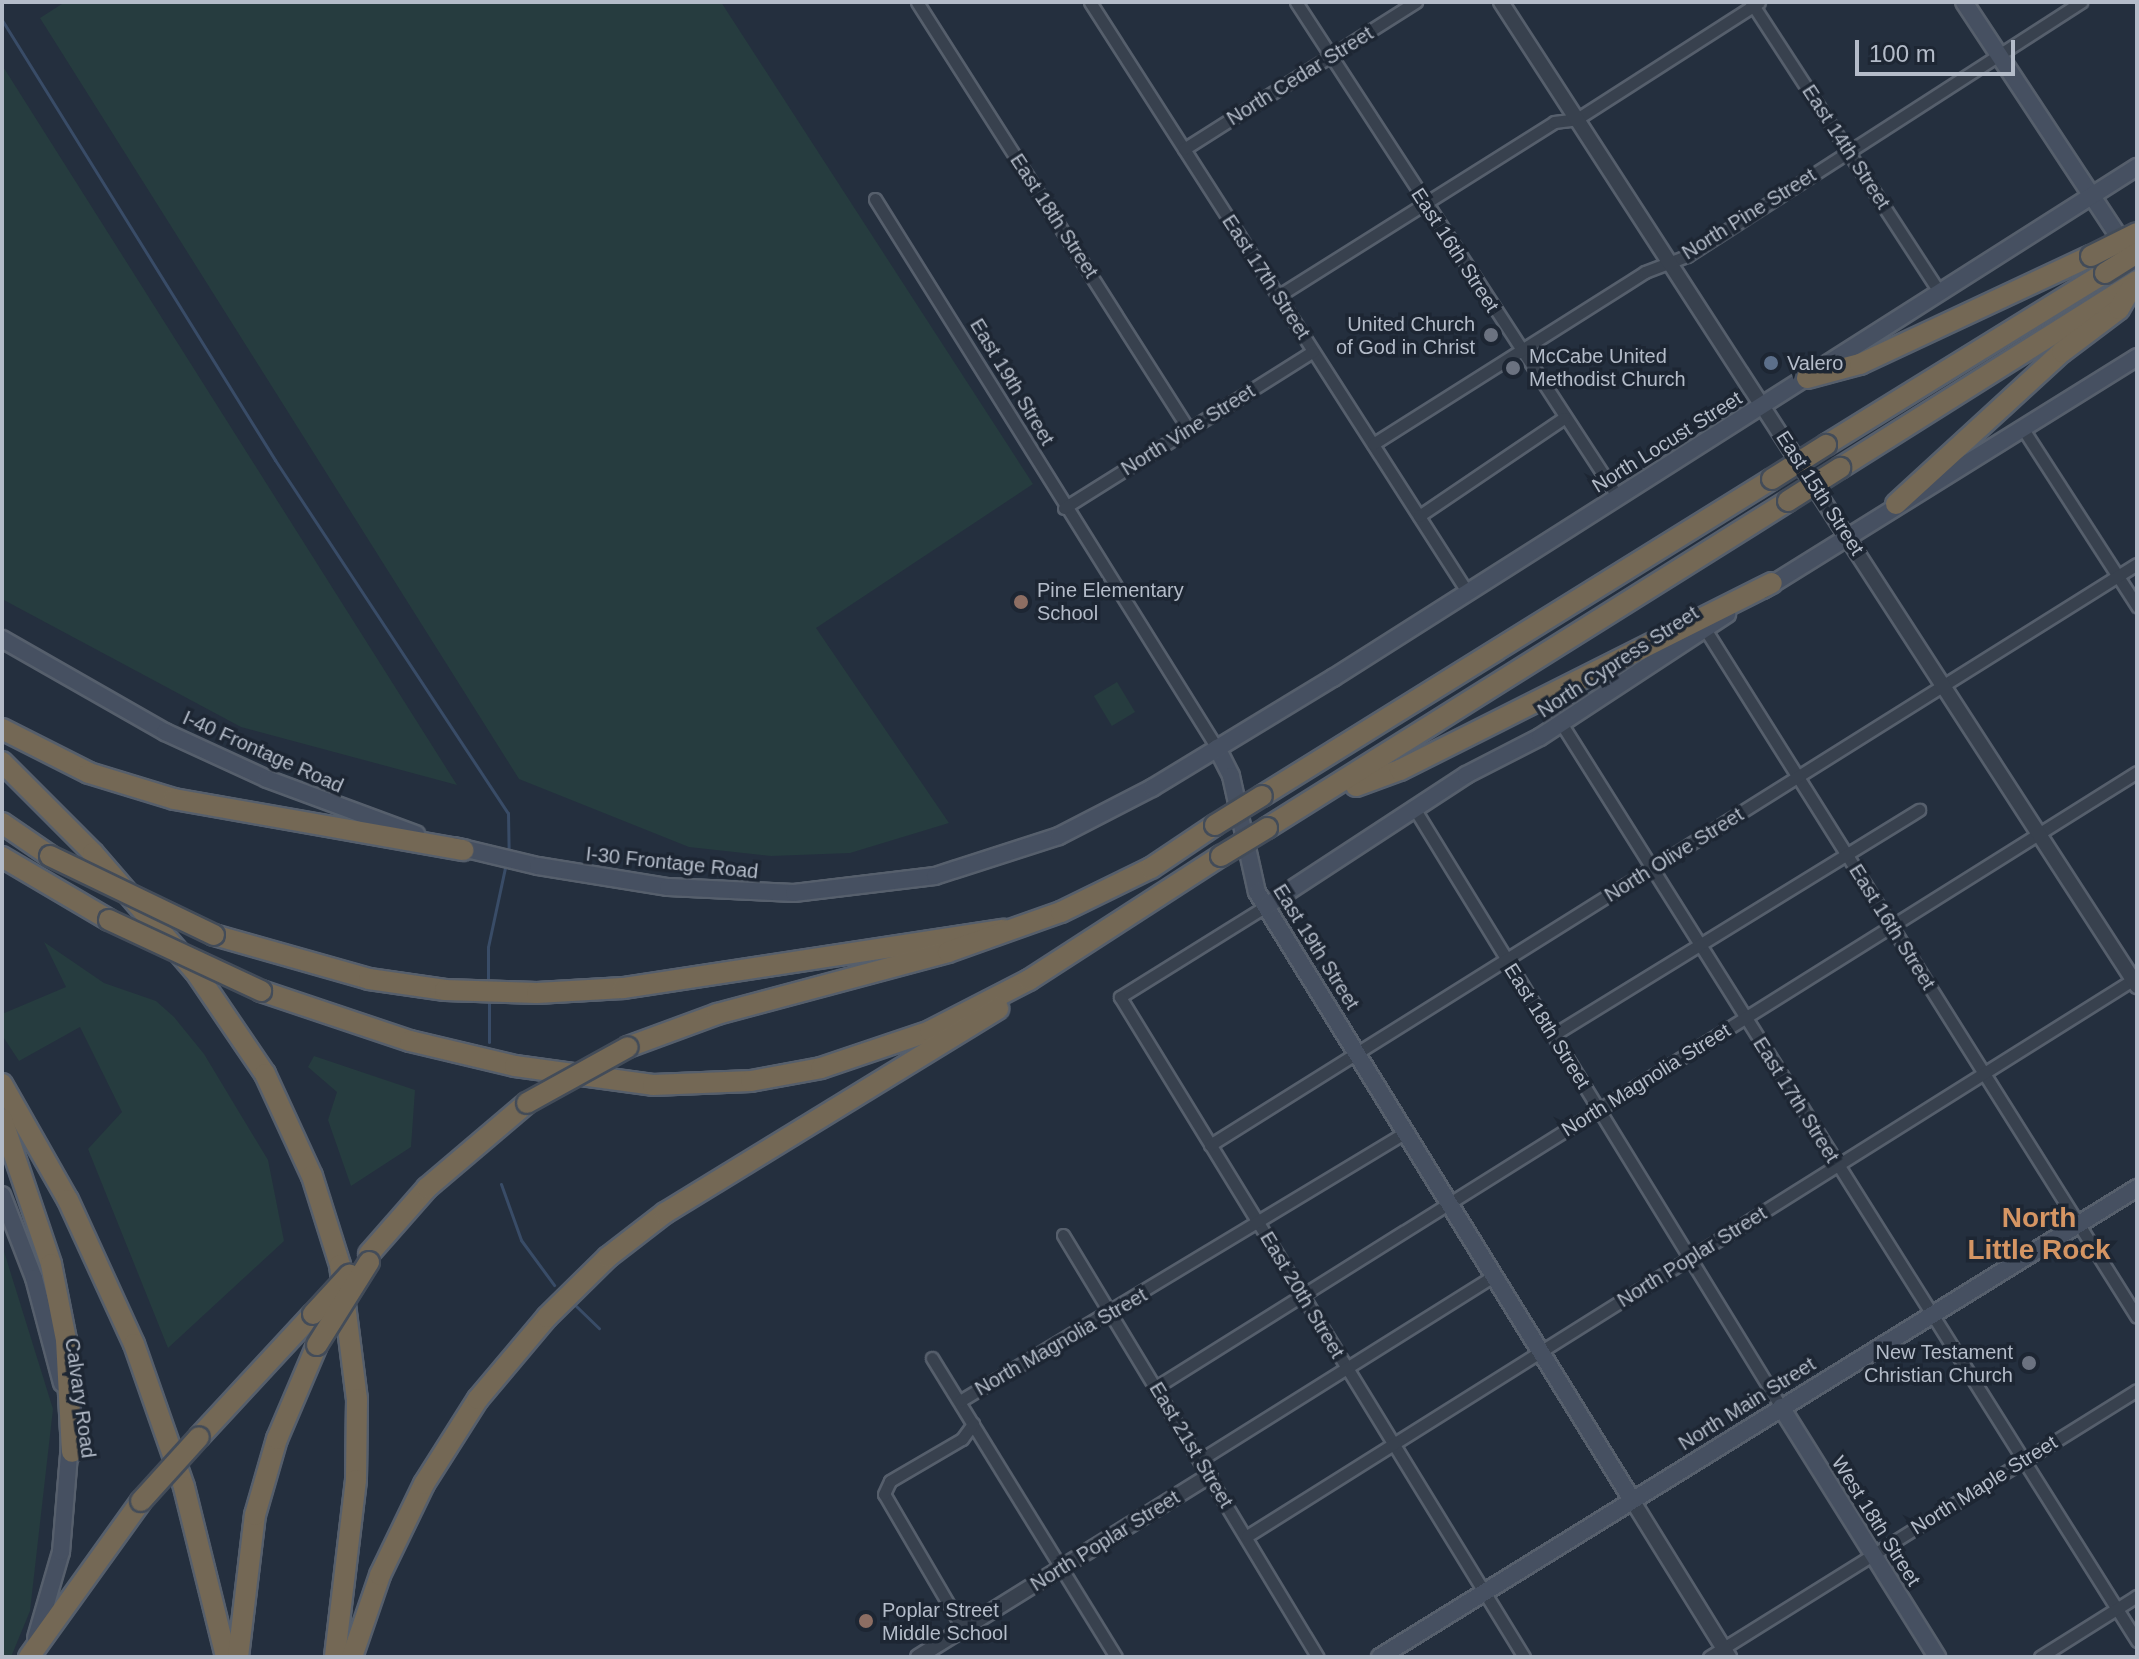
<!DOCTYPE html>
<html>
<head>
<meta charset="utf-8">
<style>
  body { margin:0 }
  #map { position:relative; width:2139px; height:1659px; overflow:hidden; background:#242f3e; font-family:Arial,sans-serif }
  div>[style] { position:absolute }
  .green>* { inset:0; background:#263c3f; transform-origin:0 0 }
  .stream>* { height:3px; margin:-1.5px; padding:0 1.5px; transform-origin:1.5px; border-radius:1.5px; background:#394c67 }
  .roads { filter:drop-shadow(2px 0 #565f6c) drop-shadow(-2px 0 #565f6c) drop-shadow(0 2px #565f6c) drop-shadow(0 -2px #565f6c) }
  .minor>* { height:11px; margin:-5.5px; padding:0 5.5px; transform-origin:5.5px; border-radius:5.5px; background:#38414e }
  .tertiary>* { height:14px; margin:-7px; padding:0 7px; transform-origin:7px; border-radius:7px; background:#38414e }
  .secondary>* { height:16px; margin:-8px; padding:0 8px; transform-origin:8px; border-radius:8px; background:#465061 }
  .motorway>* { height:20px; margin:-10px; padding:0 10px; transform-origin:10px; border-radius:10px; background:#746855 }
  .bridges { filter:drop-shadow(2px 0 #434c59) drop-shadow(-2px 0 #434c59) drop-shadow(0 2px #434c59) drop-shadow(0 -2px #434c59) }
  .motorway-bridge>* { height:20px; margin:-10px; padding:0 10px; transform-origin:10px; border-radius:10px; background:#746855 }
  .dots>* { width:22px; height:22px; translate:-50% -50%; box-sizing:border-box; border:4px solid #1d2633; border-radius:50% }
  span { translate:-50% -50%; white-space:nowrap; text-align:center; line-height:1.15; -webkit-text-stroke:7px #1d2633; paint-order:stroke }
  .street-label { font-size:20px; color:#b4bcc9 }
  .poi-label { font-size:20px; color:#b4bcc9 }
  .right { translate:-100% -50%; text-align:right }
  .left { translate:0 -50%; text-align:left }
  .district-label { font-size:28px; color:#d59563; font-weight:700 }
  .frame { position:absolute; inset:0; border:4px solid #b4bcc9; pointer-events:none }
  .scale { position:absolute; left:1855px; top:40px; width:160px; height:36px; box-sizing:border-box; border:4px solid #b4bcc9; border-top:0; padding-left:10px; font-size:24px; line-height:28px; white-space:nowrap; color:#b4bcc9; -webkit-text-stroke:6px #1d2633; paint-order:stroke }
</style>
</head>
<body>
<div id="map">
  <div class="green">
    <div style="clip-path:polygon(65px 2px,721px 2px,1033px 484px,816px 628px,949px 823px,850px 853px,771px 856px,689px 847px,519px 779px,40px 18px)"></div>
    <div style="clip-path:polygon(2px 65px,457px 785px,241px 727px,2px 599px)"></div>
    <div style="left:1117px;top:682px;width:35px;height:27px;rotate:59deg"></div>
    <div style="clip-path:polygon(44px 942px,104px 983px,156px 1001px,174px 1017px,204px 1054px,268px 1160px,284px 1241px,168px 1348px,88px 1149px,122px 1112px,80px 1027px,19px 1061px,2px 1035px,2px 1014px,66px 987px)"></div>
    <div style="clip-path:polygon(314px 1056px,415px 1090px,411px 1147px,351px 1186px,328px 1120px,337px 1092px,308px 1067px)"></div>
    <div style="clip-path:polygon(2px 1245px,53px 1409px,30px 1611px,11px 1657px,2px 1657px)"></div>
  </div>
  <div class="stream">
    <div style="left:2px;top:20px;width:518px;rotate:58.18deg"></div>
    <div style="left:275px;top:460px;width:423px;rotate:56.6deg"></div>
    <div style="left:508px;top:813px;width:39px;rotate:89deg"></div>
    <div style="left:488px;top:982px;width:35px;rotate:-90deg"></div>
    <div style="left:488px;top:947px;width:86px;rotate:-77.9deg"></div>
    <div style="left:489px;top:997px;width:45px;rotate:90deg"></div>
    <div style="left:501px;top:1184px;width:59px;rotate:70.3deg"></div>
    <div style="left:521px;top:1240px;width:56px;rotate:53.7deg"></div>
    <div style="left:576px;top:1306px;width:32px;rotate:44deg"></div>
  </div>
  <div class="roads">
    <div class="minor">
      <div style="left:917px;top:2px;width:507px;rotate:57.56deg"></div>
      <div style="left:1090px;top:2px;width:702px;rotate:57.4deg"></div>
      <div style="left:1296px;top:2px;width:589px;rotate:56.98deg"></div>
      <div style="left:1751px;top:2px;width:346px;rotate:57deg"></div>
      <div style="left:1184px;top:149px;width:275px;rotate:-32.4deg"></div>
      <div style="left:875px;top:199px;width:647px;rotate:58.08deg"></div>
      <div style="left:1278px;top:296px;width:326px;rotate:-32.2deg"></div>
      <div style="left:1554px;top:122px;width:23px;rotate:-7deg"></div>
      <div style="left:1577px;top:119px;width:216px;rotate:-32.7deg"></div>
      <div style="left:2023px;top:429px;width:211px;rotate:57.2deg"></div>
      <div style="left:1373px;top:444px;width:322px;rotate:-32.3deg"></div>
      <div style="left:1645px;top:272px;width:45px;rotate:-20.9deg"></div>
      <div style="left:1687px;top:256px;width:469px;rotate:-32.8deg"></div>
      <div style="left:1064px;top:508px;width:294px;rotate:-32.2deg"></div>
      <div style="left:1419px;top:516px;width:175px;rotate:-34.1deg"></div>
      <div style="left:1705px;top:629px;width:812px;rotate:57.88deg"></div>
      <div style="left:1561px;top:723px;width:1084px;rotate:57.89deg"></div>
      <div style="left:1414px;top:808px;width:702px;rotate:58.5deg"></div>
      <div style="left:1266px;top:906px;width:172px;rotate:148.1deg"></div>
      <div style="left:1120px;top:997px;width:774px;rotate:58.53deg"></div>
      <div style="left:1553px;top:1035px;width:430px;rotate:-31.6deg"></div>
      <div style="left:1210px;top:1145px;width:1094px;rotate:-32.08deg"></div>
      <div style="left:1063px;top:1235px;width:493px;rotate:58.9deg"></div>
      <div style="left:932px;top:1358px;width:351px;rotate:58.4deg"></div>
      <div style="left:1156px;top:1387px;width:1158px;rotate:-32.08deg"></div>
      <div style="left:960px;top:1401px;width:521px;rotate:-31.1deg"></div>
      <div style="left:1200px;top:1460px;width:348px;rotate:-32.1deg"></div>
      <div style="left:1247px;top:1536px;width:1051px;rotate:-32.13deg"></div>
      <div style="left:963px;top:1629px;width:156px;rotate:-120.3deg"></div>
      <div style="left:884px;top:1494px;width:14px;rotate:-65deg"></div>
      <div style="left:890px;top:1481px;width:83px;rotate:-30.3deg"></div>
      <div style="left:962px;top:1439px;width:19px;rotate:-54deg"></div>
      <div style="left:1709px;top:1657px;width:504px;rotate:-31.96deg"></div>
      <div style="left:2040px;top:1657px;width:115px;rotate:-32.2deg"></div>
    </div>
    <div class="tertiary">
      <div style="left:1501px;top:2px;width:1172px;rotate:57.12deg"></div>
      <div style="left:1632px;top:1500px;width:185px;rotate:58.3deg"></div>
      <div style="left:918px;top:1657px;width:344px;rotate:-31.9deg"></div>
    </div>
    <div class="secondary">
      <div style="left:1964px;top:2px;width:295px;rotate:56.6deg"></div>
      <div style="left:1763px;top:590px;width:441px;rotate:-31.9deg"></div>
      <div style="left:2px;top:639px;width:188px;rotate:29.7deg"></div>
      <div style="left:165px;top:732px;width:112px;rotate:24.7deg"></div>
      <div style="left:267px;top:779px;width:159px;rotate:20.3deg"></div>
      <div style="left:1217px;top:748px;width:31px;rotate:63deg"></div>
      <div style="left:1231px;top:776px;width:119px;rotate:77.4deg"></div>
      <div style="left:1257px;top:892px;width:714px;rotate:58.33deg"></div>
      <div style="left:454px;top:846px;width:86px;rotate:13.4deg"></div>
      <div style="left:538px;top:866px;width:132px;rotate:9.2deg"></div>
      <div style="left:668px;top:887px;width:126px;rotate:2.7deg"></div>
      <div style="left:794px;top:893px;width:142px;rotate:-6.9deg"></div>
      <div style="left:935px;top:876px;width:130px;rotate:-17.9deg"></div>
      <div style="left:1059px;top:836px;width:105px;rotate:-27.3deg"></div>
      <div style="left:1152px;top:788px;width:212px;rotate:-31.3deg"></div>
      <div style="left:1333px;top:678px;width:953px;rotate:-32.44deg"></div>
      <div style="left:1266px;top:906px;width:239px;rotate:-33.2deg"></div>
      <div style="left:1466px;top:775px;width:83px;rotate:-27.2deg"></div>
      <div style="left:1540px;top:737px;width:224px;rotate:-33.3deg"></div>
      <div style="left:2px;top:1195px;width:89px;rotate:68.9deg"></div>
      <div style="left:34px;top:1278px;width:109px;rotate:75.1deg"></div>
      <div style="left:1781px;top:1407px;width:295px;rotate:58deg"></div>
      <div style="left:36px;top:1638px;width:90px;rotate:-73.8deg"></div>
      <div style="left:61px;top:1552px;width:110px;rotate:-85.3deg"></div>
      <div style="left:1380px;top:1657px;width:891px;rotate:-31.78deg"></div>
    </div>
    <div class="motorway">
      <div style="left:1807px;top:378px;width:55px;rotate:-14.8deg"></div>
      <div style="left:1860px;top:364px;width:255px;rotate:-25.1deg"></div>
      <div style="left:1826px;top:445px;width:328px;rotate:-31.7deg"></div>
      <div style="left:1840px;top:468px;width:351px;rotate:-32.2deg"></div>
      <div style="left:1896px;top:504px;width:225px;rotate:-42.5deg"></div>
      <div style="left:2062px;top:352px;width:71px;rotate:-37deg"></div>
      <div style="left:2119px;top:309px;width:24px;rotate:-60deg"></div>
      <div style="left:2px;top:729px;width:97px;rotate:26.8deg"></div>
      <div style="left:89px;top:773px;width:89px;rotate:17deg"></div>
      <div style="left:174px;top:799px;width:294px;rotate:10deg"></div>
      <div style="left:2px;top:762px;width:129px;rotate:45deg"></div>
      <div style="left:93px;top:853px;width:156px;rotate:49.2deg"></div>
      <div style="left:195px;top:971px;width:125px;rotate:55.8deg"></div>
      <div style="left:265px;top:1074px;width:112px;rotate:65.3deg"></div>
      <div style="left:312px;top:1176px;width:93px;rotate:72.5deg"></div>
      <div style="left:340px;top:1265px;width:135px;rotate:82.8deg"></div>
      <div style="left:357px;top:1399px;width:81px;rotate:90.7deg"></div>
      <div style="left:356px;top:1480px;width:178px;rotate:96.8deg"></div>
      <div style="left:1356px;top:786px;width:47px;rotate:-20deg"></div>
      <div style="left:1400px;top:770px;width:416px;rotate:-26.7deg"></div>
      <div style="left:1262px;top:796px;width:600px;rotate:-31.86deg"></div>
      <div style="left:2px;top:823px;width:58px;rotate:34.5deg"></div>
      <div style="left:1267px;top:828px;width:615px;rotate:-32.11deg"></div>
      <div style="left:2px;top:857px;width:124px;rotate:30.5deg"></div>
      <div style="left:214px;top:935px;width:161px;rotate:15.8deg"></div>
      <div style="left:369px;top:979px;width:77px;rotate:8.2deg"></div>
      <div style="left:445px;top:990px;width:92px;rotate:1.9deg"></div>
      <div style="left:537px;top:993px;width:86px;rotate:-3.3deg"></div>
      <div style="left:623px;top:988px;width:385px;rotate:-8.7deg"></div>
      <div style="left:261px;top:991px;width:157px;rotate:18.6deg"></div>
      <div style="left:410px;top:1041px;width:108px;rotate:13.4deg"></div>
      <div style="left:515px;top:1066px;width:139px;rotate:7.8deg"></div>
      <div style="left:653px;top:1085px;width:98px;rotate:-2.3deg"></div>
      <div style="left:751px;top:1081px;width:71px;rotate:-10.5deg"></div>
      <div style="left:821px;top:1068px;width:115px;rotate:-18.7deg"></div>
      <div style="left:930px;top:1031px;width:111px;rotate:-27.3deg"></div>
      <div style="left:1029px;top:980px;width:229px;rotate:-32.9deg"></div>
      <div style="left:628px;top:1047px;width:95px;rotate:-20.3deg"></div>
      <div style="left:717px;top:1014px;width:239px;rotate:-15deg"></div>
      <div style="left:948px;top:952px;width:120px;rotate:-19.5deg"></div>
      <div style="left:1061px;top:912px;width:100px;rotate:-26.1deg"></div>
      <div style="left:1151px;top:868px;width:77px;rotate:-33.9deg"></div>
      <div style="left:2px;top:1084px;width:133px;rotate:60.4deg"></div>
      <div style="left:68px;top:1200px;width:158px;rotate:65.4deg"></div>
      <div style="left:134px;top:1344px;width:151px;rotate:70.7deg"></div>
      <div style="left:184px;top:1487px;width:175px;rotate:76.1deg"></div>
      <div style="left:2px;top:1119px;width:153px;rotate:71.3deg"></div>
      <div style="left:51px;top:1264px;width:77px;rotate:78.8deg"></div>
      <div style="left:66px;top:1340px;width:112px;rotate:86.9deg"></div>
      <div style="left:369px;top:1254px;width:88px;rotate:-48.7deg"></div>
      <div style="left:427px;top:1188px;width:131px;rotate:-40.4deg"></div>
      <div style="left:199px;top:1437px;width:168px;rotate:-47.2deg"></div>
      <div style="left:29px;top:1657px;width:192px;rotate:-54.3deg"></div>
      <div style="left:238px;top:1657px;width:143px;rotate:-83.2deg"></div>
      <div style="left:255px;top:1515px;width:79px;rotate:-73.9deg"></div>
      <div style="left:277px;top:1439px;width:102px;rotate:-66.9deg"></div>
      <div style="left:352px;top:1657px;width:87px;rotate:-71.1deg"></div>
      <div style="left:380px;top:1575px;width:101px;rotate:-64.2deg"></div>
      <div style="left:424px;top:1484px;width:101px;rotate:-57.6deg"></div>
      <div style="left:478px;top:1399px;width:107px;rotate:-49.9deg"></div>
      <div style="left:547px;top:1317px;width:86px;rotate:-44.5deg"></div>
      <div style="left:608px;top:1257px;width:72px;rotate:-37.7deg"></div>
      <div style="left:665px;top:1213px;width:391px;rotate:-31.5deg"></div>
    </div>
  </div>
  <div class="bridges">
    <div class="motorway-bridge">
      <div style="left:2091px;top:256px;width:51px;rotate:-26.6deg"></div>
      <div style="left:2105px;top:273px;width:38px;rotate:-32deg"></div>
      <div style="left:1772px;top:479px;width:64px;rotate:-32.2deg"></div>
      <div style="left:1788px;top:501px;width:62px;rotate:-32.4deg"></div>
      <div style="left:1215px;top:825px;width:55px;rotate:-31.7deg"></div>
      <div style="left:50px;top:856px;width:182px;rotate:25.7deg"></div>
      <div style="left:1221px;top:856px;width:54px;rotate:-31.3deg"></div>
      <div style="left:109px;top:920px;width:168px;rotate:25deg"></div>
      <div style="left:527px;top:1103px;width:115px;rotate:-29deg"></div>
      <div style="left:313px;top:1314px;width:54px;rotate:-47.2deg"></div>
      <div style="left:317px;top:1345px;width:98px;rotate:-57.9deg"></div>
      <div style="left:141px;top:1501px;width:86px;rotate:-47.8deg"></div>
    </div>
  </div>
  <div class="dots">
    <div style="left:1491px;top:335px;background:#6b7280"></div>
    <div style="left:1771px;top:363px;background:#5c6f8a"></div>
    <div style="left:1513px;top:368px;background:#6b7280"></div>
    <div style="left:1021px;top:602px;background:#8d6e63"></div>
    <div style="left:2029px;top:1363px;background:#6b7280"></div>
    <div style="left:866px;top:1621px;background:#8d6e63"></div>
  </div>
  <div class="street-label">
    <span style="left:1300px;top:76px;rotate:-32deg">North Cedar Street</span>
    <span style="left:1846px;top:147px;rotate:57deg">East 14th Street</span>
    <span style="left:1749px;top:214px;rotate:-32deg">North Pine Street</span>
    <span style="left:1054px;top:216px;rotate:57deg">East 18th Street</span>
    <span style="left:1455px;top:250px;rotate:57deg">East 16th Street</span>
    <span style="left:1266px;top:277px;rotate:57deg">East 17th Street</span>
    <span style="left:1012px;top:382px;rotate:59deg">East 19th Street</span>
    <span style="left:1188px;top:430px;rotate:-32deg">North Vine Street</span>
    <span style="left:1667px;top:442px;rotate:-32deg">North Locust Street</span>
    <span style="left:1820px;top:493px;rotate:57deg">East 15th Street</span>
    <span style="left:1618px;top:662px;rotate:-33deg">North Cypress Street</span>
    <span style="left:263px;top:752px;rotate:24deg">I-40 Frontage Road</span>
    <span style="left:1674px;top:855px;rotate:-32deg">North Olive Street</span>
    <span style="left:672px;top:863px;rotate:6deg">I-30 Frontage Road</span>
    <span style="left:1892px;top:927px;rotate:58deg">East 16th Street</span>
    <span style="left:1316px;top:947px;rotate:58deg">East 19th Street</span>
    <span style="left:1547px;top:1026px;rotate:58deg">East 18th Street</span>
    <span style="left:1646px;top:1080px;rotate:-32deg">North Magnolia Street</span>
    <span style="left:1796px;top:1100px;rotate:58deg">East 17th Street</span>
    <span style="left:1692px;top:1257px;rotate:-32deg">North Poplar Street</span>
    <span style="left:1302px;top:1295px;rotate:59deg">East 20th Street</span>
    <span style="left:1061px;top:1342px;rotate:-30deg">North Magnolia Street</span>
    <span style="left:80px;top:1398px;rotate:82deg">Calvary Road</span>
    <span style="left:1747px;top:1404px;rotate:-32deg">North Main Street</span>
    <span style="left:1191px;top:1445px;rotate:59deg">East 21st Street</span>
    <span style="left:1984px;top:1485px;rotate:-32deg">North Maple Street</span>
    <span style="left:1876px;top:1521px;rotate:58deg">West 18th Street</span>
    <span style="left:1105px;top:1541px;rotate:-32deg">North Poplar Street</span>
  </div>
  <div class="poi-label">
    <span class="right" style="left:1475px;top:336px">United Church<br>of God in Christ</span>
    <span class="left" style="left:1529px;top:368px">McCabe United<br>Methodist Church</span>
    <span class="left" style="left:1787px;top:363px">Valero</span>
    <span class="left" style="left:1037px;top:602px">Pine Elementary<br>School</span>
    <span class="right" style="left:2013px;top:1364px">New Testament<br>Christian Church</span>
    <span class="left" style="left:882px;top:1622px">Poplar Street<br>Middle School</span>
  </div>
  <div class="district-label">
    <span style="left:2039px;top:1234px">North<br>Little Rock</span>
  </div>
  <div class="frame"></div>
  <div class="scale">100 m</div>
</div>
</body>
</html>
